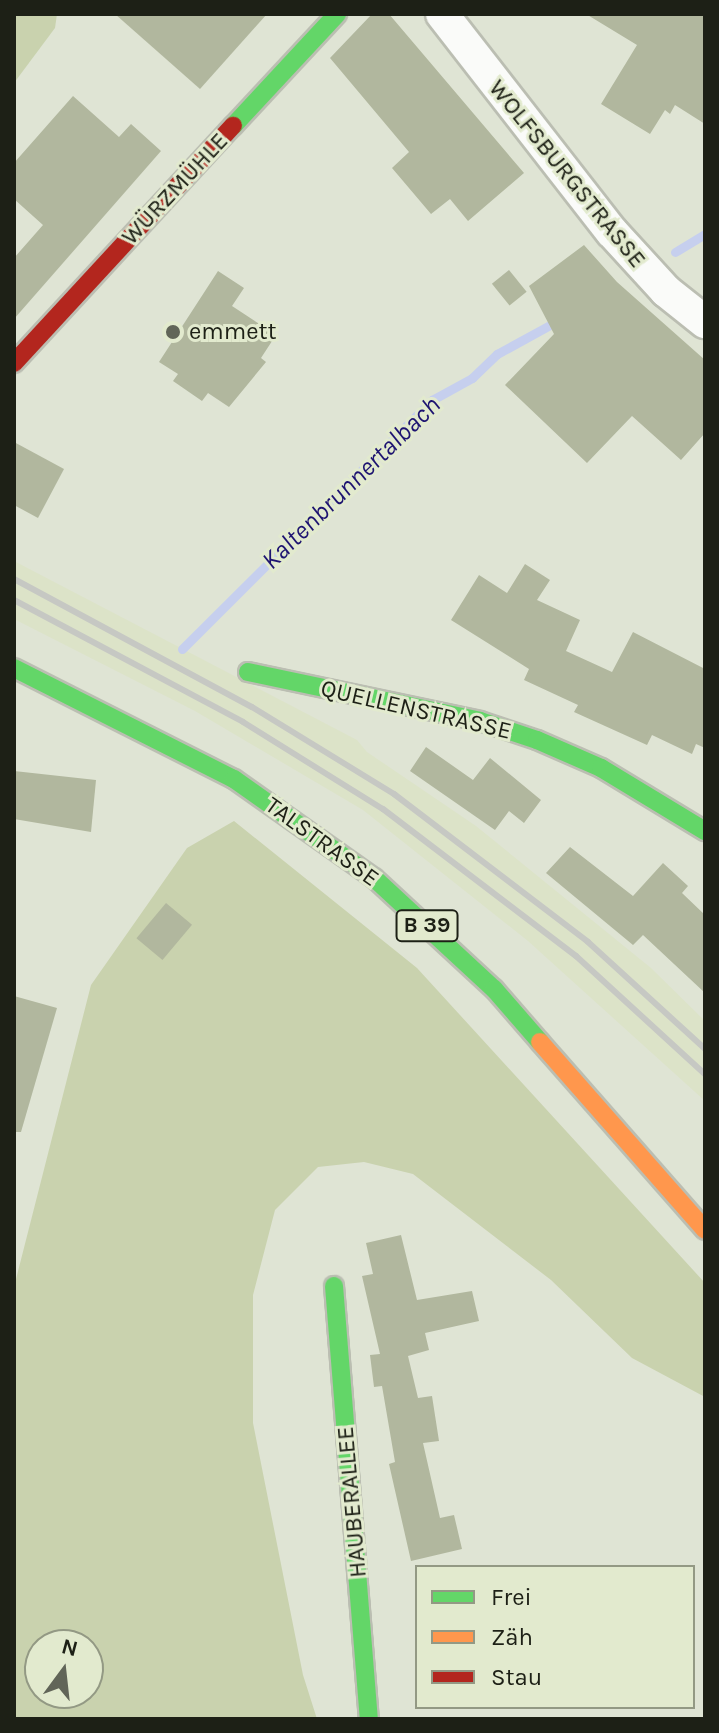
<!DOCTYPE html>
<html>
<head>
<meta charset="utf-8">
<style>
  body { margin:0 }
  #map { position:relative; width:719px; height:1733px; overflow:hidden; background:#dfe4d4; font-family:Karla,sans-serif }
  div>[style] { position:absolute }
  .built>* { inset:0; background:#dce3c8 }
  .green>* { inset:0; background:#c9d2ae }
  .stream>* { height:9px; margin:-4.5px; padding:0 4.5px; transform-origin:4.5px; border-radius:4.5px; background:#c6cfee }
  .building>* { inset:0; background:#b1b79e; transform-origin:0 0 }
  .roads { filter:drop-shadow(2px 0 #bbbeb2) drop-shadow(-2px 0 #bbbeb2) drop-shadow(0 2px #bbbeb2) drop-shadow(0 -2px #bbbeb2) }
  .street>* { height:32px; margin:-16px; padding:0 16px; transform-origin:16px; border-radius:16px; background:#fafbf9 }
  .fast>* { height:18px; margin:-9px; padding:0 9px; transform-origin:9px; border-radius:9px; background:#63d668 }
  .slow>* { height:18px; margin:-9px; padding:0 9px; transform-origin:9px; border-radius:9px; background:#ff974d }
  .jam>* { height:18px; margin:-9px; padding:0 9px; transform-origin:9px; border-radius:9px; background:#b3261e }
  .rail>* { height:6px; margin:-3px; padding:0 3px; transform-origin:3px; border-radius:3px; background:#c6c8c3 }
  .dots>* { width:22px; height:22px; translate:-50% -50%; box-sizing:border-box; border:4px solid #e2eace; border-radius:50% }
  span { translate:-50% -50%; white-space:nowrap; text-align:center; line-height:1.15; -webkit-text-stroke:6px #e2eace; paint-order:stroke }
  .shield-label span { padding:2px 6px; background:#e2eace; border:2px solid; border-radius:6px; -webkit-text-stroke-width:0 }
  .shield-label { font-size:22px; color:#1d2016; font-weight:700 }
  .street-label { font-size:24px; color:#1d2016 }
  .poi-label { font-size:24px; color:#1d2016 }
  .left { translate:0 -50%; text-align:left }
  .water-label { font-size:26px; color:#1d1371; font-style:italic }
  .frame { position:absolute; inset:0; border:16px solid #1d2016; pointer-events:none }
  .legend { position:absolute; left:415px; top:1565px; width:280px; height:144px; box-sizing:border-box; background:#e2eace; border:2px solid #939984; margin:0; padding:10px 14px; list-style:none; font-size:24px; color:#1d2016 }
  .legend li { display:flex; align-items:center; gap:16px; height:40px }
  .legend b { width:40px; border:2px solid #939984 }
  .north { position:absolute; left:24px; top:1629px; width:80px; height:80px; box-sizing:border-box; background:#e2eace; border:2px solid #939984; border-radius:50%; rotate:15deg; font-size:22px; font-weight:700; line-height:32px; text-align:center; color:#1d2016 }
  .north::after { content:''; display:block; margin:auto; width:28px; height:36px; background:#616558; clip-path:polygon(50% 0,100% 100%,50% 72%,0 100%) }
</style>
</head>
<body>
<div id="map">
  <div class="built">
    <div style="clip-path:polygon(14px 561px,357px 740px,367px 752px,476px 826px,651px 968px,705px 1021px,705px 1101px,528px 941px,363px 810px,195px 711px,14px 619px)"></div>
  </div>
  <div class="green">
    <div style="clip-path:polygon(14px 14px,57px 14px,55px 28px,14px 83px)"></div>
    <div style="clip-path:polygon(evenodd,234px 821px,417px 968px,705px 1283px,705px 1397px,632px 1358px,551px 1280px,413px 1174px,364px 1162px,318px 1167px,275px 1210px,253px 1295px,253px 1423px,303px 1675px,317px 1719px,14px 1719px,14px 1287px,91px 985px,187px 848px,234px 821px,40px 1645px,88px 1645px,88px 1693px,40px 1693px,40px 1645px)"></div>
  </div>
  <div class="stream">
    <div style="left:675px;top:252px;width:35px;rotate:-31deg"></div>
    <div style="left:182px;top:649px;width:353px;rotate:-44.9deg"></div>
    <div style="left:432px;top:400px;width:46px;rotate:-28.8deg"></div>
    <div style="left:472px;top:378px;width:35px;rotate:-44deg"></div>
    <div style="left:497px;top:354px;width:71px;rotate:-28.7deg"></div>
  </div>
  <div class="building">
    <div style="clip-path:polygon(115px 14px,267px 14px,200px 89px)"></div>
    <div style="clip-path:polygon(372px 14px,389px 14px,524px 173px,468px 221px,450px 199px,431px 214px,392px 168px,409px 152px,330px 58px)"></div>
    <div style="clip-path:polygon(586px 14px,705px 14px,705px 124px,675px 105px,670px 114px,665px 110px,650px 134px,601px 104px,637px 45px)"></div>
    <div style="clip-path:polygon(73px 96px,119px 137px,131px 124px,161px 151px,14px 319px,14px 258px,43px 225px,14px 199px,14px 163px)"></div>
    <div style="clip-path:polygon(584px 245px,617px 282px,705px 360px,705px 433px,681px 460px,632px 416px,587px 463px,505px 385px,554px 334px,529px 286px)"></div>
    <div style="left:509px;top:270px;width:28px;height:22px;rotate:51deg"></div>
    <div style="clip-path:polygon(218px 271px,244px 288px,232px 306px,276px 335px,261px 358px,266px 362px,229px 407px,208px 393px,202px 401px,173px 381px,178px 374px,159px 362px)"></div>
    <div style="clip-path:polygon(14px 442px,64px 469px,38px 518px,14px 505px)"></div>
    <div style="clip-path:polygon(525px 564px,550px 580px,537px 600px,580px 620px,566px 651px,612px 672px,633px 632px,705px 669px,705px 748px,696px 744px,692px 754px,652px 735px,647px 745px,574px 712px,578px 705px,524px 680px,529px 669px,451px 620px,479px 575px,507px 593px)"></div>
    <div style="clip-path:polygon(426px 747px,473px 780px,490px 758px,541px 800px,524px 823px,509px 811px,495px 830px,410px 771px)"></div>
    <div style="clip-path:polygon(14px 771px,96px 780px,91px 832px,14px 819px)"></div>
    <div style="clip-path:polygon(570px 847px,633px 896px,663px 863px,688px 886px,682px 893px,705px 915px,705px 993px,643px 935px,633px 945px,546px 873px)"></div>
    <div style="left:166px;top:903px;width:34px;height:46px;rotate:40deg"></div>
    <div style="clip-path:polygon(14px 996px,57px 1008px,21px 1132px,14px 1132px)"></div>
    <div style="clip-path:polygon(401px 1235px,417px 1300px,472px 1291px,479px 1321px,425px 1333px,429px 1350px,408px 1356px,418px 1398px,432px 1396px,439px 1441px,423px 1443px,440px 1518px,454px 1515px,462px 1549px,411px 1561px,389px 1464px,395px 1462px,382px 1386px,374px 1387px,370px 1355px,380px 1354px,362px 1276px,373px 1274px,366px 1243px)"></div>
  </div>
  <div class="roads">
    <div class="street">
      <div style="left:442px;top:14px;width:276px;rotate:52.1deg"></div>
      <div style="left:612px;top:232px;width:80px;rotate:47.5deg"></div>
      <div style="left:666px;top:291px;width:50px;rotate:38.5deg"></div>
    </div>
    <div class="fast">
      <div style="left:233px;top:126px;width:153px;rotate:-47.1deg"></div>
      <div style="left:14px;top:668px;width:246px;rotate:26.8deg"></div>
      <div style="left:234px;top:779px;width:171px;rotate:35.3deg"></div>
      <div style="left:374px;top:878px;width:163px;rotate:42.8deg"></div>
      <div style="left:494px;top:989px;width:70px;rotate:49deg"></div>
      <div style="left:248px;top:672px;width:237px;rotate:11.9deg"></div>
      <div style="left:480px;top:721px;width:60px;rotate:18.4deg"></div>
      <div style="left:537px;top:740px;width:70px;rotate:23.6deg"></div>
      <div style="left:601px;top:768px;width:122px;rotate:31.2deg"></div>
      <div style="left:334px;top:1286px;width:434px;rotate:85.4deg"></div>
    </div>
    <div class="slow">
      <div style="left:540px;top:1042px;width:250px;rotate:48.7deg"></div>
    </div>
    <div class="jam">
      <div style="left:14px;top:363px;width:323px;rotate:-47.3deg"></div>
    </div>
  </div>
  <div class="rail">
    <div style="left:14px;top:579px;width:270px;rotate:28.3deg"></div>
    <div style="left:252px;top:707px;width:167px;rotate:31.5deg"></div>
    <div style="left:394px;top:794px;width:244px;rotate:37.3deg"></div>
    <div style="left:588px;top:942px;width:159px;rotate:42.4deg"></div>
    <div style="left:14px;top:600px;width:259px;rotate:28deg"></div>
    <div style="left:243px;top:722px;width:165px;rotate:31.9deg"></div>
    <div style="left:383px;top:809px;width:243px;rotate:37.3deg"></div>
    <div style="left:576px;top:956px;width:175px;rotate:42.5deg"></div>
  </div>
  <div class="dots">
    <div style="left:173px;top:332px;background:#616558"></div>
  </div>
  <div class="shield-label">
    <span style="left:427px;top:926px">B 39</span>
  </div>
  <div class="street-label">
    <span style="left:567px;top:174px;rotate:51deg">WOLFSBURGSTRASSE</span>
    <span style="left:175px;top:189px;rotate:-47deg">WÜRZMÜHLE</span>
    <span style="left:416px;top:710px;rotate:13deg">QUELLENSTRASSE</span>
    <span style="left:322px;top:842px;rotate:36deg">TALSTRASSE</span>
    <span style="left:352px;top:1502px;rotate:-95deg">HAUBERALLEE</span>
  </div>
  <div class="poi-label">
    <span class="left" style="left:189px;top:332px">emmett</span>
  </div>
  <div class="water-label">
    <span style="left:351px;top:483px;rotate:-44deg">Kaltenbrunnertalbach</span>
  </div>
  <div class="frame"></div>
  <ul class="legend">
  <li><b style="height:10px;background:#63d668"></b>Frei</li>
  <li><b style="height:10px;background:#ff974d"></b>Zäh</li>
  <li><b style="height:10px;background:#b3261e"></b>Stau</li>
  </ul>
  <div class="north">N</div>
</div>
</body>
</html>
